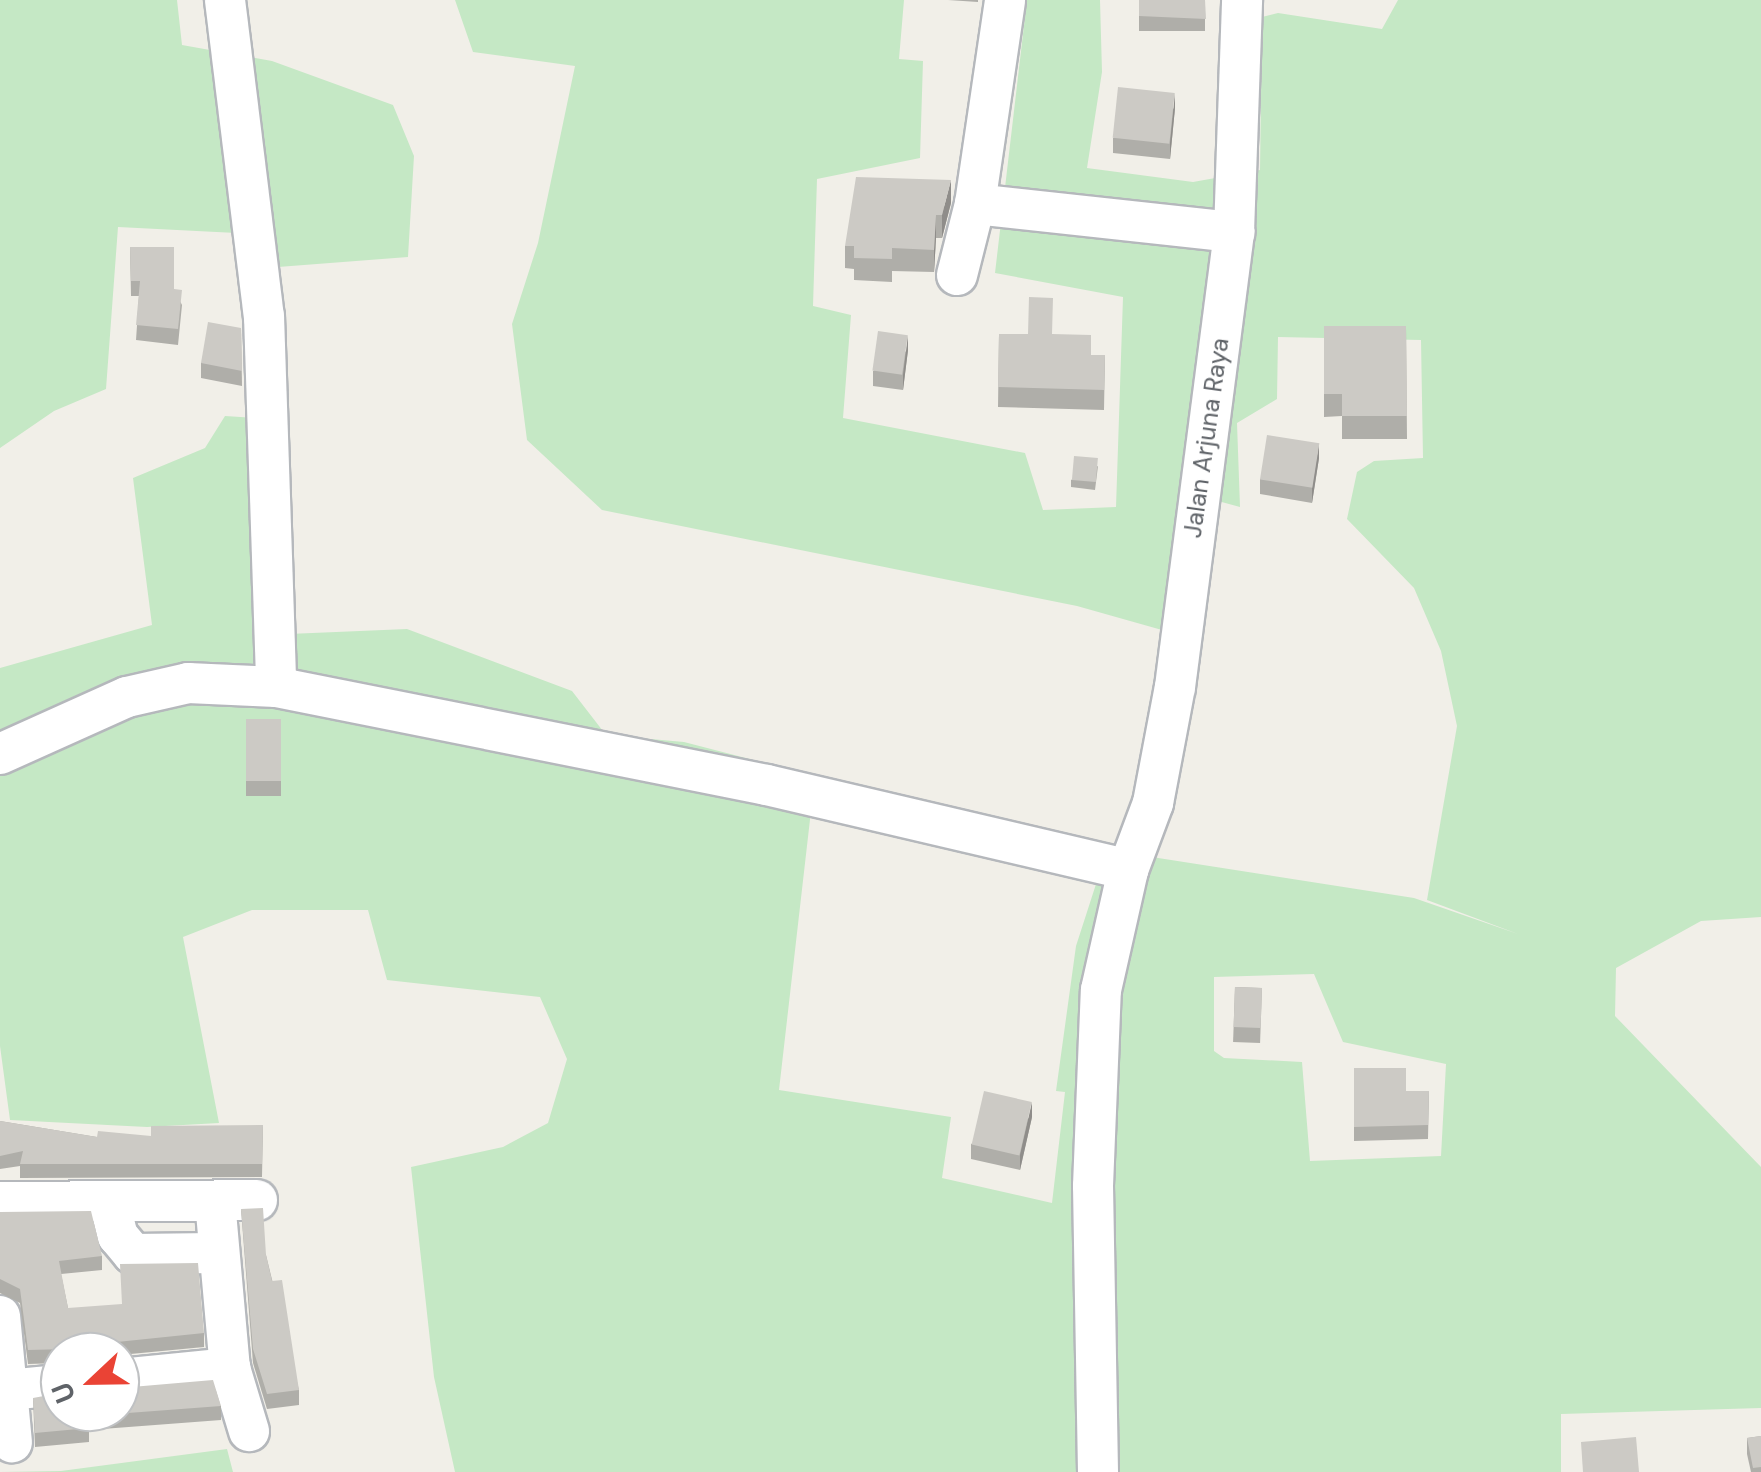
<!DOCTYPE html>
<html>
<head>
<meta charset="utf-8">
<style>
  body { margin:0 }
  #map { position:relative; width:1761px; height:1472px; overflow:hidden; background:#f1efe8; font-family:"DM Sans",sans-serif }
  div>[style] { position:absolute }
  .green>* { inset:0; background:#c5e8c5 }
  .roads { filter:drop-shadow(2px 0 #b5b8bc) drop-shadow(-2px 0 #b5b8bc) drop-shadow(0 2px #b5b8bc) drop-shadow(0 -2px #b5b8bc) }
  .minor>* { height:40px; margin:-20px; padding:0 20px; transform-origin:20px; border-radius:20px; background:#fff }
  .wall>* { inset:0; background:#afaea9; transform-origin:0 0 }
  .shaded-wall>* { inset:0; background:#8f8d8a }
  .building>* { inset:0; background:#cccac5; transform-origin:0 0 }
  span { translate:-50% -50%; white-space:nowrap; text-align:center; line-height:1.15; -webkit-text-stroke:9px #fff; paint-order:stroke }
  .street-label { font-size:25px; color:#5f6368 }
  .north { position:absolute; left:40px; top:1332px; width:100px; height:100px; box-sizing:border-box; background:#fff; border:2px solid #bfc1c3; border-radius:50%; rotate:248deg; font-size:28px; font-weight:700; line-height:40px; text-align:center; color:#5f6368 }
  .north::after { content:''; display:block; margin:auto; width:35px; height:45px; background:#ea4335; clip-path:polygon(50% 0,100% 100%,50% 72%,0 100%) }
</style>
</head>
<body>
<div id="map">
  <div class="green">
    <div style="clip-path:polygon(0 0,177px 0,182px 45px,272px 61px,393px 105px,414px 156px,408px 257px,278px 267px,276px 235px,118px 227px,106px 389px,54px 411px,0 448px)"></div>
    <div style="clip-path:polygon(evenodd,455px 0,904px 0,899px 59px,923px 61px,920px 158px,817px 179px,813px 306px,851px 315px,843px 418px,1025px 453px,1043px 510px,1116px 507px,1123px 297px,995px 273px,1027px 0,1100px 0,1102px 72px,1087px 168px,1193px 182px,1260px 170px,1262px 17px,1278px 13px,1382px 29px,1398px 0,1761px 0,1761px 917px,1701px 921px,1616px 968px,1615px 1016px,1761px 1167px,1761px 1408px,1561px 1414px,1561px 1472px,455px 1472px,434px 1377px,411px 1167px,503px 1147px,548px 1123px,567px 1059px,540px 997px,387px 980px,368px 910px,252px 910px,183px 937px,219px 1123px,147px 1127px,10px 1120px,0 1046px,0 668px,152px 625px,133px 478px,205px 448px,225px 416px,256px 418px,265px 635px,407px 629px,572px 691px,606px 735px,684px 742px,815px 776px,779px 1090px,951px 1117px,942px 1178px,1052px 1203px,1065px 1092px,1056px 1091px,1076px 946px,1107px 850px,1414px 898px,1518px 934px,1427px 900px,1457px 726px,1441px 651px,1414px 588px,1347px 519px,1357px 472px,1374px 461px,1423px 458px,1421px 340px,1278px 337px,1277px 399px,1237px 423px,1240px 507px,1185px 492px,1162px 630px,1077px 606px,602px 510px,527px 440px,512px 324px,538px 243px,575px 66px,473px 52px,455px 0,1314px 974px,1343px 1042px,1446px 1064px,1441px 1156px,1310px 1161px,1302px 1062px,1224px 1058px,1214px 1051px,1214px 977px,1314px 974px)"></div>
    <div style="clip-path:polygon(227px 1449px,233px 1472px,0 1472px,61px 1471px)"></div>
  </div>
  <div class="roads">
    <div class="minor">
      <div style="left:225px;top:0;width:318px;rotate:83deg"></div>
      <div style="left:264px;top:316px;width:371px;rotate:88.1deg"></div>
      <div style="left:975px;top:204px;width:206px;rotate:-81.6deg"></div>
      <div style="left:957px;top:275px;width:73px;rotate:-75.8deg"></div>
      <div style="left:975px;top:204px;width:261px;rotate:6.2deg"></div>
      <div style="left:0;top:754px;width:139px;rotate:-24.2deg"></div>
      <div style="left:127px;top:697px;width:63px;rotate:-12.9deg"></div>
      <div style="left:188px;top:683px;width:88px;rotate:2.6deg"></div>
      <div style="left:276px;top:687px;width:501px;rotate:11.29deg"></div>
      <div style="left:767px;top:785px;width:371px;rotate:13.2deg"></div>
      <div style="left:109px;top:1201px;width:36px;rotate:76deg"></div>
      <div style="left:118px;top:1236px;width:23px;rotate:50deg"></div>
      <div style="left:133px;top:1254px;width:82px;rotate:-0.7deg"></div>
      <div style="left:215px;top:1201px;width:168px;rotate:84.9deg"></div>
      <div style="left:230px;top:1368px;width:66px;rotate:73.2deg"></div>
      <div style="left:0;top:1202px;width:257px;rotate:-0.4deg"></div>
      <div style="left:0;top:1316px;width:127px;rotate:84.6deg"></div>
      <div style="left:120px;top:1379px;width:111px;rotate:-5.7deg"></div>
      <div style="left:7px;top:1390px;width:53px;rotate:-5.4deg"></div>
      <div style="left:1098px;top:1472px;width:286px;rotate:-91deg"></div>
      <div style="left:1093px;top:1186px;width:196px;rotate:-87.7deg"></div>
      <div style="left:1101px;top:990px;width:123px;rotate:-77.3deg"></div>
      <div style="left:1128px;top:870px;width:72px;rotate:-69.5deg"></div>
      <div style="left:1153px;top:803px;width:118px;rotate:-79.3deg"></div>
      <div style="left:1175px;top:687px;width:459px;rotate:-82.6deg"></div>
      <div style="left:1234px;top:232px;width:232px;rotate:-88deg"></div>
    </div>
  </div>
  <div class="wall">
    <div style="clip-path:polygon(948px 0,978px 0,978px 2px)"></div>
    <div style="left:1139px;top:0;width:66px;height:31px"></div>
    <div style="clip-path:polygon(1175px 108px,1170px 159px,1113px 153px,1113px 138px)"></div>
    <div style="clip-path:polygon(951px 203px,942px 238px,936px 238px,934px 272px,892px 271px,892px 282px,854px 280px,854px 269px,845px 268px,845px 246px)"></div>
    <div style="clip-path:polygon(130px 247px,174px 289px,182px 305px,178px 345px,136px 340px,139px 296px,131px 296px)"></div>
    <div style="clip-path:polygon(1324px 326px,1406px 326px,1407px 439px,1342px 439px,1342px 416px,1324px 417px)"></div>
    <div style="clip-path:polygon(241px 328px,242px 386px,201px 378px,201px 363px)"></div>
    <div style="clip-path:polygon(999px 334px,1052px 334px,1091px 355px,1105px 355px,1104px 410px,998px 407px)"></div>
    <div style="clip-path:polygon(908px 350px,903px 390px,873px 386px,873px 371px)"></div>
    <div style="clip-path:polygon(1319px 458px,1312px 503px,1260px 494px,1260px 479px)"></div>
    <div style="clip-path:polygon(1098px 466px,1095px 490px,1071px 487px,1071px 480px)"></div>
    <div style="left:246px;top:719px;width:35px;height:77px"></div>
    <div style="left:1235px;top:987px;width:27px;height:55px;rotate:2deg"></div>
    <div style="clip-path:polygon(1354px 1068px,1406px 1091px,1429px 1091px,1428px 1139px,1354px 1141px)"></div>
    <div style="clip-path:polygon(1032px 1117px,1020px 1170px,971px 1159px,971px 1144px)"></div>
    <div style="clip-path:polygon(0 1121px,97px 1137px,151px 1136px,263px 1125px,262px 1177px,20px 1178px,20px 1166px,0 1169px)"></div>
    <div style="clip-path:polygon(241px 1209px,266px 1255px,299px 1390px,299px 1405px,267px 1409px,253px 1363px)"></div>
    <div style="clip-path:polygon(0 1212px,102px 1256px,102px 1270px,61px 1274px,68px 1308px,204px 1333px,204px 1347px,120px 1355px,120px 1352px,60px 1352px,60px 1363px,28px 1364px,20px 1303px,0 1293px)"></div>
    <div style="clip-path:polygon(33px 1398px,221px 1406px,221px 1420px,89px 1430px,89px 1442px,35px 1447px)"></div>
    <div style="clip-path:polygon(1761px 1436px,1761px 1472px,1751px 1472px,1747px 1454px,1747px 1438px)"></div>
  </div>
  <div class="shaded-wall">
    <div style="clip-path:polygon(1175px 93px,1175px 108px,1170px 159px,1170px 143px)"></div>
    <div style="clip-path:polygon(951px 180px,951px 203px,942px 238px,942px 215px)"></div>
    <div style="clip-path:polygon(936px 215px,936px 238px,934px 272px,934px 250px)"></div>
    <div style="clip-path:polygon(908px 335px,908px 350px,903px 390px,903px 375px)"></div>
    <div style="clip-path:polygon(1319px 443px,1319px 458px,1312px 503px,1312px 487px)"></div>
    <div style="clip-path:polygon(1032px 1102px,1032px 1117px,1020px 1170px,1020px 1155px)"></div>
    <div style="clip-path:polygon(117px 1342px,117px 1352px,102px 1352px)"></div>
  </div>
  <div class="building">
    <div style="clip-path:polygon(1139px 0,1205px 0,1206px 19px,1139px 16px)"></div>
    <div style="left:1118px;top:87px;width:57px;height:51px;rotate:6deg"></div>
    <div style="clip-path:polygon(856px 177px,951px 180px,942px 215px,936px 215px,934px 250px,892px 248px,892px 259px,854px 258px,854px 246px,845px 246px)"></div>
    <div style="clip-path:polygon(130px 247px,174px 247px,174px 289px,182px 290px,178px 329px,136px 325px,140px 281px,131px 281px)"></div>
    <div style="clip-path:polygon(1029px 297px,1053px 298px,1052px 334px,1091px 335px,1091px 355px,1105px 355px,1104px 390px,998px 387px,999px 334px,1028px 334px)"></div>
    <div style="clip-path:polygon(208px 322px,241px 328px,242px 371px,201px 363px)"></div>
    <div style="clip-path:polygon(1324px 326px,1406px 326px,1407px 416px,1342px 416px,1342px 394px,1324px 394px)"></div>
    <div style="left:878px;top:331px;width:30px;height:40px;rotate:8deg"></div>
    <div style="left:1267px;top:435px;width:53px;height:45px;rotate:9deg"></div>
    <div style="left:1074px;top:456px;width:24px;height:24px;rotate:5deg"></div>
    <div style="left:246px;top:719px;width:35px;height:62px"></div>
    <div style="left:1235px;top:987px;width:27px;height:40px;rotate:2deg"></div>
    <div style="clip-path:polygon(1354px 1068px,1406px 1068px,1406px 1091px,1429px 1091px,1428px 1125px,1354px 1127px)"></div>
    <div style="left:984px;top:1091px;width:49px;height:55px;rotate:13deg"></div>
    <div style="clip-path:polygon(0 1121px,97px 1137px,98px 1131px,151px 1136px,151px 1126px,263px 1125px,262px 1164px,20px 1164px,23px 1151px,0 1156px)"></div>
    <div style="clip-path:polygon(263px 1208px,266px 1255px,272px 1281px,282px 1280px,299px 1390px,267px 1394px,253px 1349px,241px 1209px)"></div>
    <div style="clip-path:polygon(91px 1211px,102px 1256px,59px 1261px,68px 1308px,122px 1304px,120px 1264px,198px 1263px,204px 1333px,117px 1342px,102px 1352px,71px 1352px,69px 1349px,28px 1350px,20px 1289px,0 1279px,0 1212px)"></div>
    <div style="clip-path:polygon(213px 1380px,221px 1406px,88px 1416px,89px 1428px,35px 1433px,33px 1398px,60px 1393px,60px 1412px,120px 1412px,120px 1388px)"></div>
    <div style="clip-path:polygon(1761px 1436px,1761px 1467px,1753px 1468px,1747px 1438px)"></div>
    <div style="clip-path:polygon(1636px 1437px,1639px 1472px,1583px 1472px,1581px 1442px)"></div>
  </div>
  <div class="street-label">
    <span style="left:1207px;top:438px;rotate:-82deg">Jalan Arjuna Raya</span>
  </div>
  <div class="north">U</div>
</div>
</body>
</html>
